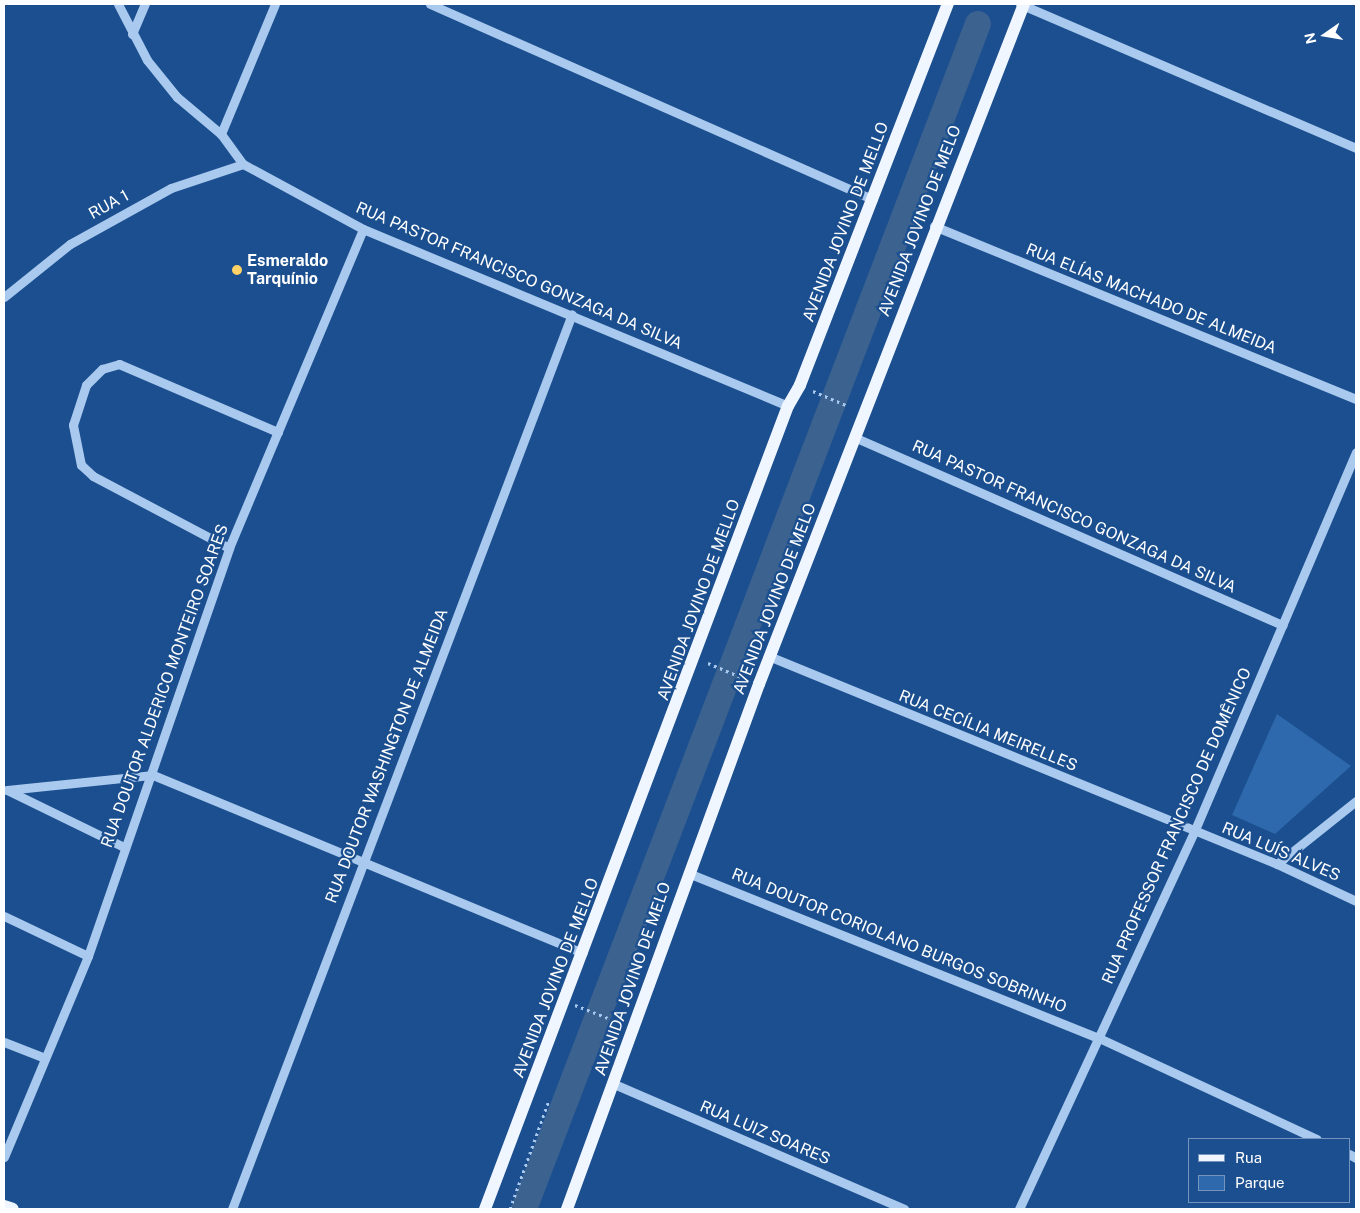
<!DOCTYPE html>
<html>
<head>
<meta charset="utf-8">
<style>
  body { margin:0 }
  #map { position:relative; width:1360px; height:1213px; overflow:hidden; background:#1b4f8f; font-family:"Public Sans",sans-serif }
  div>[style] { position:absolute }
  .green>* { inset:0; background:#2e69ad }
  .canal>* { height:26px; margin:-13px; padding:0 13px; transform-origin:13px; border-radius:13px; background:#3c6290 }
  .path>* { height:3px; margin-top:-1.5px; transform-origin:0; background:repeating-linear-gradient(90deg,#a9c9ee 0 2.5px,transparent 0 6.5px) }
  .minor>* { height:9px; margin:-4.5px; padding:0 4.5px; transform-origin:4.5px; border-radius:4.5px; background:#a9c9ee }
  .major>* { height:12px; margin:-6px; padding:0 6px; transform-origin:6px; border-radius:6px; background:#f0f6ff }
  .path-bridge>* { height:3px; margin-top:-1.5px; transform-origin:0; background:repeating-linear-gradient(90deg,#a9c9ee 0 2.5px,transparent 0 6.5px) }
  .dots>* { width:14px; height:14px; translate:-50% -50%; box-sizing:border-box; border:2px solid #1b4f8f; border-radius:50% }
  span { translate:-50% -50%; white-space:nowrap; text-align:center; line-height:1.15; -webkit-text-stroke:4.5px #1b4f8f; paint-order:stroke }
  .street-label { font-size:16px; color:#fff }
  .poi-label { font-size:16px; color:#fff; font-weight:700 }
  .left { translate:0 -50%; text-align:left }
  .frame { position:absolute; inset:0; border:5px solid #fff; pointer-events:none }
  .legend { position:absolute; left:1188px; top:1138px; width:162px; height:65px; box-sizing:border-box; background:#1b4f8f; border:1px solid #7695bc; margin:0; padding:6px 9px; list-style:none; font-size:15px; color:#fff }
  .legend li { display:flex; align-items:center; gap:10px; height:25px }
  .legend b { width:25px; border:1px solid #7695bc }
  .north { position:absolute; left:1300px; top:10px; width:50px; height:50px; -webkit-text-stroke:4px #1b4f8f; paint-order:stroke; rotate:257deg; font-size:14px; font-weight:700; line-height:20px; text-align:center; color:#fff }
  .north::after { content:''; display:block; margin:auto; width:18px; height:22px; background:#fff; clip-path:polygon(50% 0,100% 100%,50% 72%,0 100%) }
</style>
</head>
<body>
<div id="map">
  <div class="green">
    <div style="clip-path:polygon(1277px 714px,1351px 766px,1275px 834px,1232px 815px)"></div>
  </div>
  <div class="canal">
    <div style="left:524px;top:1209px;width:1269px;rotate:-69.04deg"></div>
  </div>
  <div class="path">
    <div style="left:510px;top:1209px;width:116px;rotate:-70.3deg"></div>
  </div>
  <div class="minor">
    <div style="left:118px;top:4px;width:63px;rotate:62.6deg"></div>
    <div style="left:147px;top:60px;width:48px;rotate:51deg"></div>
    <div style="left:177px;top:97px;width:57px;rotate:40.1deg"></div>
    <div style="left:275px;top:4px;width:141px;rotate:112.6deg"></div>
    <div style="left:221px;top:134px;width:37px;rotate:54deg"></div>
    <div style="left:243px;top:164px;width:136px;rotate:28.4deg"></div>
    <div style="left:363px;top:229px;width:460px;rotate:22.6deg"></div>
    <div style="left:430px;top:4px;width:484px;rotate:23.8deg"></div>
    <div style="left:1020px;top:4px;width:366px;rotate:23.2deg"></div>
    <div style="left:132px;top:34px;width:33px;rotate:-67deg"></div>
    <div style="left:934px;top:226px;width:456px;rotate:22.3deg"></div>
    <div style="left:4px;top:297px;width:85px;rotate:-38.8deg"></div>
    <div style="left:70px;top:244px;width:115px;rotate:-29deg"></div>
    <div style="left:171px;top:188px;width:76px;rotate:-18.4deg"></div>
    <div style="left:854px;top:437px;width:468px;rotate:23.7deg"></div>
    <div style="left:229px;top:548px;width:154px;rotate:-152.1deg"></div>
    <div style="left:93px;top:476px;width:16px;rotate:-137deg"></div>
    <div style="left:81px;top:465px;width:41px;rotate:-101.3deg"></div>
    <div style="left:73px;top:425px;width:42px;rotate:-72deg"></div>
    <div style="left:86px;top:385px;width:23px;rotate:-45deg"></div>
    <div style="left:102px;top:369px;width:18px;rotate:-16deg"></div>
    <div style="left:119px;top:364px;width:173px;rotate:23.2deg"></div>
    <div style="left:771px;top:657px;width:547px;rotate:22.25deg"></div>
    <div style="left:1277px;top:864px;width:87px;rotate:25.1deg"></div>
    <div style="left:7px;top:790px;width:147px;rotate:-5.9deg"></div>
    <div style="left:153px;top:775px;width:465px;rotate:22.5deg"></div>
    <div style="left:7px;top:790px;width:130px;rotate:26deg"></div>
    <div style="left:1277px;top:864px;width:101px;rotate:-38.6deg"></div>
    <div style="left:688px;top:873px;width:443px;rotate:21.9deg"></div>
    <div style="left:1099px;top:1038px;width:240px;rotate:24.9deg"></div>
    <div style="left:4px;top:916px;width:93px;rotate:25.5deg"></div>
    <div style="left:4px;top:1042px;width:44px;rotate:21.3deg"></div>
    <div style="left:614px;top:1084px;width:316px;rotate:23.3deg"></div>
    <div style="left:1349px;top:1154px;width:8px;rotate:30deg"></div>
    <div style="left:4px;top:1157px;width:218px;rotate:-67.3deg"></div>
    <div style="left:88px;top:956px;width:432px;rotate:-70.9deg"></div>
    <div style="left:229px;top:548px;width:346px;rotate:-67.2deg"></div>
    <div style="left:232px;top:1209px;width:957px;rotate:-69.2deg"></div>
    <div style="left:1019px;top:1209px;width:416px;rotate:-65.1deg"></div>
    <div style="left:1194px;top:832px;width:413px;rotate:-66.9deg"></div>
  </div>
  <div class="major">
    <div style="left:4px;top:1206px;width:9px;rotate:18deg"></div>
    <div style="left:485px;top:1209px;width:858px;rotate:-69.33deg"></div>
    <div style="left:788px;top:406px;width:24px;rotate:-60deg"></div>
    <div style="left:800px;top:385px;width:409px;rotate:-68.8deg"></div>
    <div style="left:567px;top:1209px;width:559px;rotate:-69.91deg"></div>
    <div style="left:759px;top:684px;width:730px;rotate:-68.71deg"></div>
  </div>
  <div class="path-bridge">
    <div style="left:813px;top:391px;width:36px;rotate:23deg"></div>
    <div style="left:708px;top:663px;width:38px;rotate:23deg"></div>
    <div style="left:575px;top:1005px;width:41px;rotate:21.5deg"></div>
  </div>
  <div class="dots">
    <div style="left:237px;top:270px;background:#ffd166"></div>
  </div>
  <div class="street-label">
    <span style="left:109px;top:205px;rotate:-29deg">RUA 1</span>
    <span style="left:920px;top:221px;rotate:-69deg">AVENIDA JOVINO DE MELO</span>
    <span style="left:846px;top:222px;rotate:-69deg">AVENIDA JOVINO DE MELLO</span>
    <span style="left:519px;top:276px;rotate:23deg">RUA PASTOR FRANCISCO GONZAGA DA SILVA</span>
    <span style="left:1151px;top:299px;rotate:22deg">RUA ELÍAS MACHADO DE ALMEIDA</span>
    <span style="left:1074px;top:517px;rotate:24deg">RUA PASTOR FRANCISCO GONZAGA DA SILVA</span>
    <span style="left:775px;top:599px;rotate:-69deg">AVENIDA JOVINO DE MELO</span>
    <span style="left:699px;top:600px;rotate:-70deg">AVENIDA JOVINO DE MELLO</span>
    <span style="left:165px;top:686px;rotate:-70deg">RUA DOUTOR ALDERICO MONTEIRO SOARES</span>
    <span style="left:988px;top:731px;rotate:22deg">RUA CECÍLIA MEIRELLES</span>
    <span style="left:387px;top:756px;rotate:-69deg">RUA DOUTOR WASHINGTON DE ALMEIDA</span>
    <span style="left:1177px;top:826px;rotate:-66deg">RUA PROFESSOR FRANCISCO DE DOMÊNICO</span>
    <span style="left:1281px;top:852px;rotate:23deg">RUA LUÍS ALVES</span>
    <span style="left:899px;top:941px;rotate:22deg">RUA DOUTOR CORIOLANO BURGOS SOBRINHO</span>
    <span style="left:556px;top:978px;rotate:-69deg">AVENIDA JOVINO DE MELLO</span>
    <span style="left:633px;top:979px;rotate:-71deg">AVENIDA JOVINO DE MELO</span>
    <span style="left:765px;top:1133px;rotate:23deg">RUA LUIZ SOARES</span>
  </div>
  <div class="poi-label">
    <span class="left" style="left:247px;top:270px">Esmeraldo<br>Tarquínio</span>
  </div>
  <div class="frame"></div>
  <ul class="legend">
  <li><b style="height:6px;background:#f0f6ff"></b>Rua</li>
  <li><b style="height:14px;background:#2e69ad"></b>Parque</li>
  </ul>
  <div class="north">N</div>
</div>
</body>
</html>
